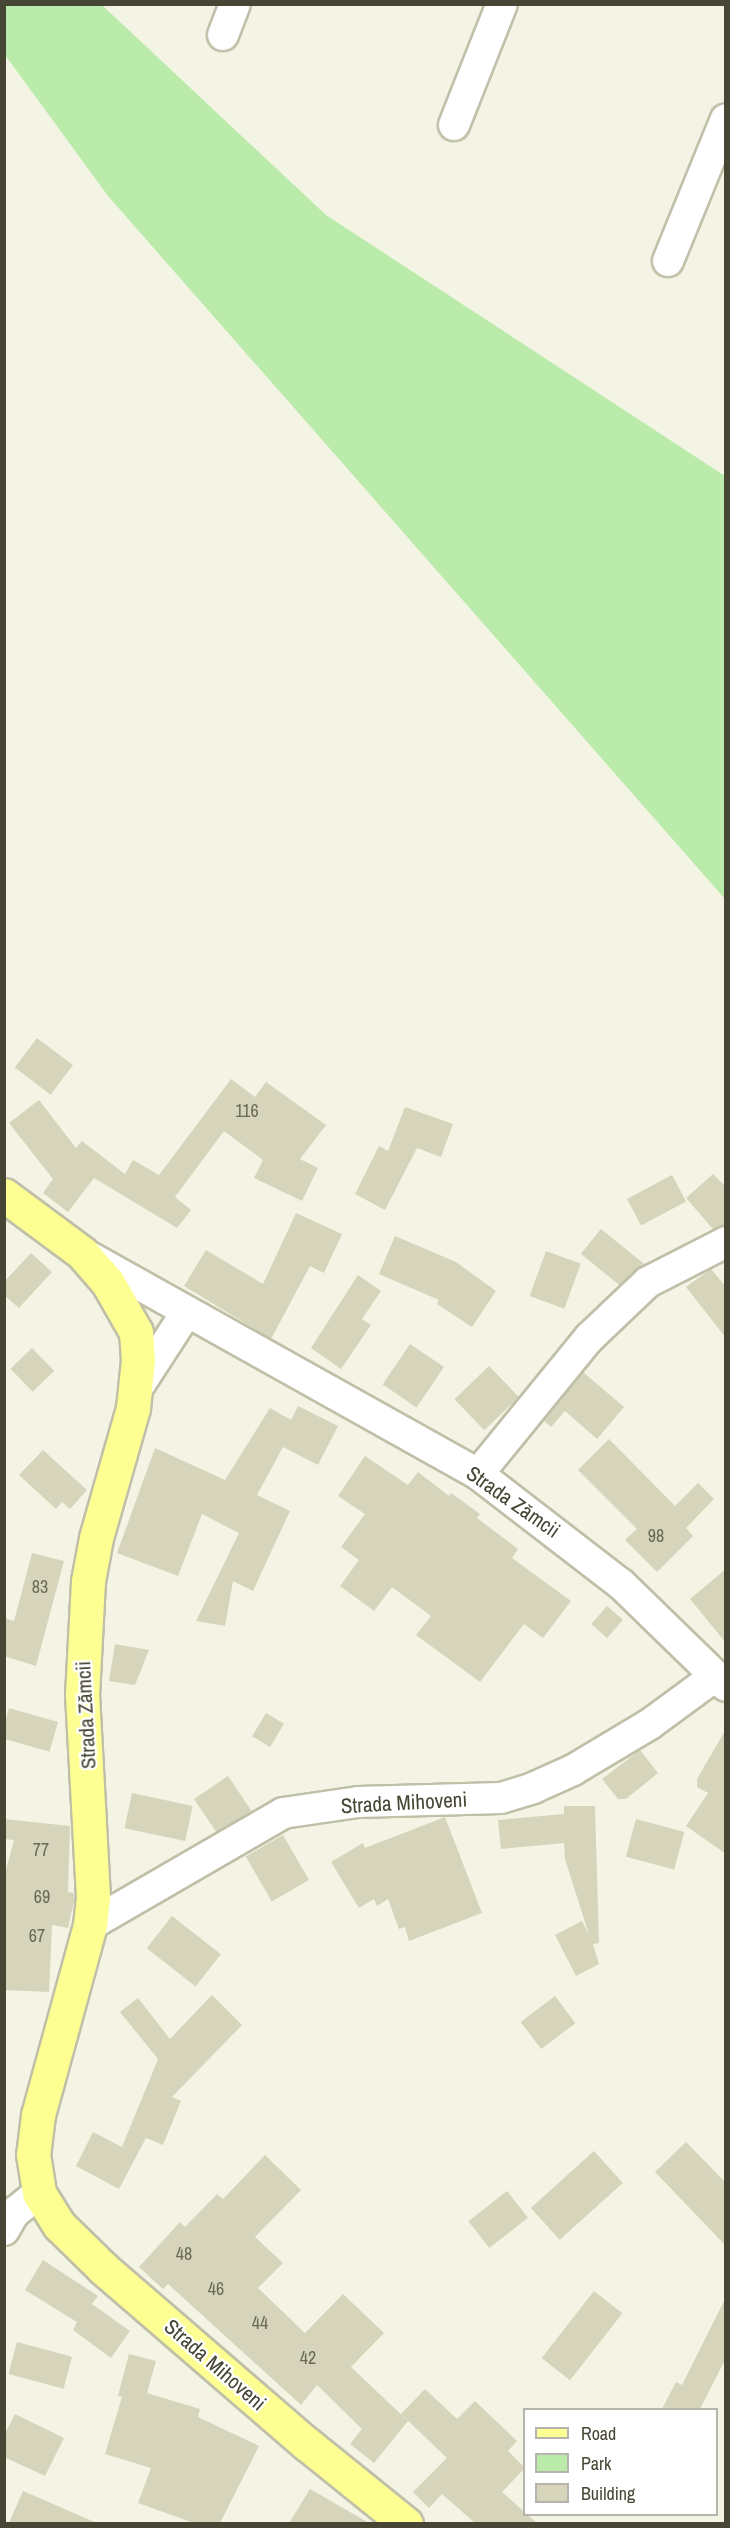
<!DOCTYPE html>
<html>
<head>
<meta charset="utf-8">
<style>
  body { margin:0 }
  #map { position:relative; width:730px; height:2528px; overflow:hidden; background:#f4f4e5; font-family:"Archivo Narrow",sans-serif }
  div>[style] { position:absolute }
  .green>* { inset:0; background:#bbebab }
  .building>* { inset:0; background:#d6d4ba; transform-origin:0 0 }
  .roads { filter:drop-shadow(2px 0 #c0bfa7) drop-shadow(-2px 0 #c0bfa7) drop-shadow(0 2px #c0bfa7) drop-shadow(0 -2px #c0bfa7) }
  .minor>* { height:30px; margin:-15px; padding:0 15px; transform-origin:15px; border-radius:15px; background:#fff }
  .major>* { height:33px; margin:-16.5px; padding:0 16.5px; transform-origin:16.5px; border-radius:16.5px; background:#fdff93 }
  span { translate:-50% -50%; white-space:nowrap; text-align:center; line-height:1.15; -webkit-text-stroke:4.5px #fff; paint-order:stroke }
  .number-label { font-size:18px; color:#6b6956 }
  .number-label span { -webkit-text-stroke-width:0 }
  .street-label { font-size:21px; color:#474534 }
  .frame { position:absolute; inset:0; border:6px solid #474534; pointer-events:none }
  .legend { position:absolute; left:523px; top:2408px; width:195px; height:108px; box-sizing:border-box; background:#fff; border:2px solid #b5b5ae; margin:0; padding:8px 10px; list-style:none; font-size:18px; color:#474534 }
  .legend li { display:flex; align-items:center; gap:12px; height:30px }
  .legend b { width:30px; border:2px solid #b5b5ae }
</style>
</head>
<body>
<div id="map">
  <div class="green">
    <div style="clip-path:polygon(4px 5px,102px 5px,326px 215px,725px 476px,725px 899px,108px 196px,5px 55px)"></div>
  </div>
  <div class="building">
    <div style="left:37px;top:1038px;width:45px;height:37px;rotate:37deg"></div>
    <div style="clip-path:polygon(231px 1079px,255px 1097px,266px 1082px,326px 1125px,300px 1159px,318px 1168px,302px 1201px,254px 1178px,263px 1160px,224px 1131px,175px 1197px,191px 1210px,177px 1228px,94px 1178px,68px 1212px,43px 1193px,53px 1179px,9px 1123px,39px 1100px,76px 1148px,82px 1141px,125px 1174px,133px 1160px,159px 1175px)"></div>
    <div style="clip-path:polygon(405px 1107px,453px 1124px,441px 1157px,417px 1148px,385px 1210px,355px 1194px,379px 1146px,388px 1151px)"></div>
    <div style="clip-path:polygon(713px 1174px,726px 1187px,726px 1225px,713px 1229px,686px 1198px)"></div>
    <div style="left:672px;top:1175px;width:30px;height:51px;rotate:62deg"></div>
    <div style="clip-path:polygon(296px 1213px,342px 1234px,324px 1273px,310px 1266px,271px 1339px,184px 1286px,206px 1250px,263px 1284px)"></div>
    <div style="left:601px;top:1229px;width:56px;height:32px;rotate:39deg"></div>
    <div style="clip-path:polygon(395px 1236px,456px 1262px,496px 1291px,472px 1327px,437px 1304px,439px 1300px,379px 1274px)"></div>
    <div style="left:546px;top:1251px;width:37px;height:48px;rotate:20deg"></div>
    <div style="clip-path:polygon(31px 1253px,52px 1272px,19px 1308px,4px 1295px,4px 1282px)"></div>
    <div style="clip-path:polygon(711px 1269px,726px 1287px,726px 1338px,686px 1287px)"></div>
    <div style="clip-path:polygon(358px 1275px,381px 1291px,362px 1319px,371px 1325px,341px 1369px,311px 1348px)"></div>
    <div style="left:410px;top:1344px;width:41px;height:49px;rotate:34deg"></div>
    <div style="left:32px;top:1348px;width:32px;height:30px;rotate:46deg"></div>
    <div style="left:489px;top:1366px;width:43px;height:48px;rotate:46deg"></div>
    <div style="clip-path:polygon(583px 1372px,624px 1407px,597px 1439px,565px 1411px,551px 1427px,544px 1421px)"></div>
    <div style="clip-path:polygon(298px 1406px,338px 1426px,318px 1465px,283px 1447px,257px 1495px,290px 1511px,253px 1591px,233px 1581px,225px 1626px,196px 1621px,239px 1533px,202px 1514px,178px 1576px,117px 1553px,155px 1448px,225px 1480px,270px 1408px,291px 1420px)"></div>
    <div style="clip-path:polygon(609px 1439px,675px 1506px,698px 1483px,714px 1499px,686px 1528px,693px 1536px,657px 1572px,625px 1540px,637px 1529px,578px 1470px)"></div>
    <div style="clip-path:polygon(43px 1450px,87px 1490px,70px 1509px,62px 1502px,56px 1509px,19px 1475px)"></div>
    <div style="clip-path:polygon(365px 1456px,408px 1485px,418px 1472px,449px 1496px,451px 1493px,480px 1514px,477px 1518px,518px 1549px,512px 1558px,571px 1601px,543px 1638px,524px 1624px,480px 1682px,416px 1635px,431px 1616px,392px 1587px,374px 1611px,340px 1586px,359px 1560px,341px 1547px,365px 1514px,338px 1496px)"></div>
    <div style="clip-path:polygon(32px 1553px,64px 1561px,36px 1666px,4px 1656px,4px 1618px,14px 1621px)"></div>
    <div style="clip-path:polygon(726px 1569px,726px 1643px,690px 1599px)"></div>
    <div style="left:607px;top:1606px;width:21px;height:24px;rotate:41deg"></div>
    <div style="clip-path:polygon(115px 1644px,149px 1650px,135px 1685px,109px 1681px)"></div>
    <div style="left:9px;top:1708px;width:51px;height:31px;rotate:16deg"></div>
    <div style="left:266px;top:1713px;width:21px;height:27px;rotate:31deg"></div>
    <div style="clip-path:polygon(726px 1729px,726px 1854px,686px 1826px,708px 1793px,697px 1787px,697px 1779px)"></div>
    <div style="clip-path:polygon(640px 1750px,658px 1773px,626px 1799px,618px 1799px,602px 1779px)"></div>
    <div style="left:228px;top:1776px;width:42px;height:41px;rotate:56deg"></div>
    <div style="left:132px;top:1793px;width:62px;height:36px;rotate:12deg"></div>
    <div style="clip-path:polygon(564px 1806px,595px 1806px,599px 1943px,593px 1944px,599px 1964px,576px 1976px,555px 1935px,582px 1921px,589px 1935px,565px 1859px,564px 1843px,501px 1849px,498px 1820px,564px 1814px)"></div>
    <div style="clip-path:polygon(445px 1817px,482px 1913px,409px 1941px,405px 1927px,399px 1929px,388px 1899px,377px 1906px,374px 1899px,359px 1908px,331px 1862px,363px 1843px,365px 1848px)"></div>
    <div style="clip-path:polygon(4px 1819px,70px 1826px,68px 1892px,74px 1893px,74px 1901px,68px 1928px,52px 1925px,49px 1992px,4px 1990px,4px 1877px,14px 1840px,4px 1839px)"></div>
    <div style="left:636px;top:1819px;width:50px;height:39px;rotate:15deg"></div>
    <div style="left:283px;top:1835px;width:52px;height:43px;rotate:60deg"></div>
    <div style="left:172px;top:1916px;width:62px;height:41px;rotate:38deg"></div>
    <div style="clip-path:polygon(212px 1995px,242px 2025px,172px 2097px,181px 2101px,163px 2145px,146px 2138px,119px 2189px,76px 2166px,93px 2132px,122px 2147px,158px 2059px,120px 2012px,138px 1998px,170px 2039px)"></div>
    <div style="left:555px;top:1996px;width:34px;height:43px;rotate:53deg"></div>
    <div style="clip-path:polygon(686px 2142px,726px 2183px,726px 2246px,655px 2172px)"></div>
    <div style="left:594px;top:2151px;width:43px;height:85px;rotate:48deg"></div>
    <div style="clip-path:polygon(265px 2155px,301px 2190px,255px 2237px,283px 2263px,258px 2288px,305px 2333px,343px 2294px,384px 2333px,351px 2367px,408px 2421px,374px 2463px,350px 2444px,362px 2429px,317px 2385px,301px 2405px,168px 2284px,163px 2289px,139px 2267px,180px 2222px,185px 2227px,217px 2194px,223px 2199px)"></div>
    <div style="left:507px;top:2191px;width:34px;height:49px;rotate:52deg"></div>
    <div style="clip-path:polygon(43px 2260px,98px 2296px,92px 2304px,130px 2331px,111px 2358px,73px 2330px,77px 2322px,25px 2290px)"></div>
    <div style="left:594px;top:2291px;width:36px;height:85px;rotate:38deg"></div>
    <div style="clip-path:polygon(726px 2297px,726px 2358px,700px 2409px,662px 2409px,676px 2382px,682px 2385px)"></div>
    <div style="left:17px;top:2342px;width:57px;height:33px;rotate:15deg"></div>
    <div style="clip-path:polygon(129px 2354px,156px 2361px,147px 2393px,200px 2409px,198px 2417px,259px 2446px,220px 2523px,194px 2523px,138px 2503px,151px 2468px,105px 2454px,122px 2397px,118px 2396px)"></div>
    <div style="clip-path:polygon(425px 2389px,457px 2419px,475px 2401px,517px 2441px,508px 2451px,525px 2468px,502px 2492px,537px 2523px,475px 2523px,442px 2494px,429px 2508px,413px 2492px,447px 2458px,401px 2414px)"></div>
    <div style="clip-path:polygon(15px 2414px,64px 2438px,45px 2476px,4px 2457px,4px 2435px)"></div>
    <div style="clip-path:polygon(310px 2489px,369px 2523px,289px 2523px)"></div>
    <div style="clip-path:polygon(23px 2491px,97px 2523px,9px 2523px)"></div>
  </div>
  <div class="roads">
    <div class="minor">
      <div style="left:223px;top:35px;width:33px;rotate:-69deg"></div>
      <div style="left:454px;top:125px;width:130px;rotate:-68.4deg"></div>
      <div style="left:668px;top:261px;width:153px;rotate:-67.8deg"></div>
      <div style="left:88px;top:1256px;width:447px;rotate:29.2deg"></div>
      <div style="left:478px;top:1474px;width:180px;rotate:37.6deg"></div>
      <div style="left:621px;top:1584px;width:146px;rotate:44.2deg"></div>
      <div style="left:136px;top:1390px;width:92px;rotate:-57deg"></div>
      <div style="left:478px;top:1474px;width:176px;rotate:-50.8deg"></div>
      <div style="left:589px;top:1338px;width:81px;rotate:-43.5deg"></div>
      <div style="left:648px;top:1282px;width:88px;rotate:-27.1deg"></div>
      <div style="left:90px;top:1925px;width:223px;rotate:-30.1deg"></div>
      <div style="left:283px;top:1813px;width:76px;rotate:-8.3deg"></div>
      <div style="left:358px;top:1802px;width:143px;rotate:-1.6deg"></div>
      <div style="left:501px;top:1798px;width:34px;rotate:-17deg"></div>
      <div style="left:533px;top:1788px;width:44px;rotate:-24.2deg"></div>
      <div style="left:573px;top:1770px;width:90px;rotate:-30.9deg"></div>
      <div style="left:650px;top:1724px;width:79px;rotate:-36.3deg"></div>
      <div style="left:4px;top:2230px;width:20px;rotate:-60deg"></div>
      <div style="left:14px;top:2213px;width:32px;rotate:-39deg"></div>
    </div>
    <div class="major">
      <div style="left:4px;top:1195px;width:97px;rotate:36.6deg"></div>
      <div style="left:82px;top:1253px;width:40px;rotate:49deg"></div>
      <div style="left:108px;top:1283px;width:56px;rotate:60.3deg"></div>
      <div style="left:136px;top:1332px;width:28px;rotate:86deg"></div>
      <div style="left:138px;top:1360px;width:48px;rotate:95.9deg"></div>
      <div style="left:133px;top:1408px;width:135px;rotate:105.9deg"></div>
      <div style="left:96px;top:1538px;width:44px;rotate:100.5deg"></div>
      <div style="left:88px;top:1581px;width:113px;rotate:93deg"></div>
      <div style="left:82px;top:1694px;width:203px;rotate:86.9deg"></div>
      <div style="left:93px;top:1897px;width:28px;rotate:96deg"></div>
      <div style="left:90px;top:1925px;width:197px;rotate:105.3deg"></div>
      <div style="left:38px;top:2115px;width:39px;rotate:97deg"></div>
      <div style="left:33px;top:2154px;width:39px;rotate:81deg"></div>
      <div style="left:39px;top:2193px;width:38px;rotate:58deg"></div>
      <div style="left:59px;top:2225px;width:63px;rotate:44.4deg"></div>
      <div style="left:104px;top:2269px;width:268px;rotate:40.8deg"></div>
      <div style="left:307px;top:2444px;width:127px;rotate:38.9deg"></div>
    </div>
  </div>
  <div class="number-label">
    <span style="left:247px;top:1111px">116</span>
    <span style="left:656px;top:1536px">98</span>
    <span style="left:40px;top:1587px">83</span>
    <span style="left:41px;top:1850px">77</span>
    <span style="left:42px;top:1897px">69</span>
    <span style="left:37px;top:1936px">67</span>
    <span style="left:184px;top:2254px">48</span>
    <span style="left:216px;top:2289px">46</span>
    <span style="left:260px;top:2323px">44</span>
    <span style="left:308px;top:2358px">42</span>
  </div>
  <div class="street-label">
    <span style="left:513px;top:1502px;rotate:35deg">Strada Zămcii</span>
    <span style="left:86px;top:1715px;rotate:-93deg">Strada Zămcii</span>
    <span style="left:404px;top:1803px;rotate:-3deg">Strada Mihoveni</span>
    <span style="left:215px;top:2365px;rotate:41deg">Strada Mihoveni</span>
  </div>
  <div class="frame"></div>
  <ul class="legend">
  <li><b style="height:8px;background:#fdff93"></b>Road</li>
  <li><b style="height:16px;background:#bbebab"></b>Park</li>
  <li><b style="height:16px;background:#d6d4ba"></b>Building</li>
  </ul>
</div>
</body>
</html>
